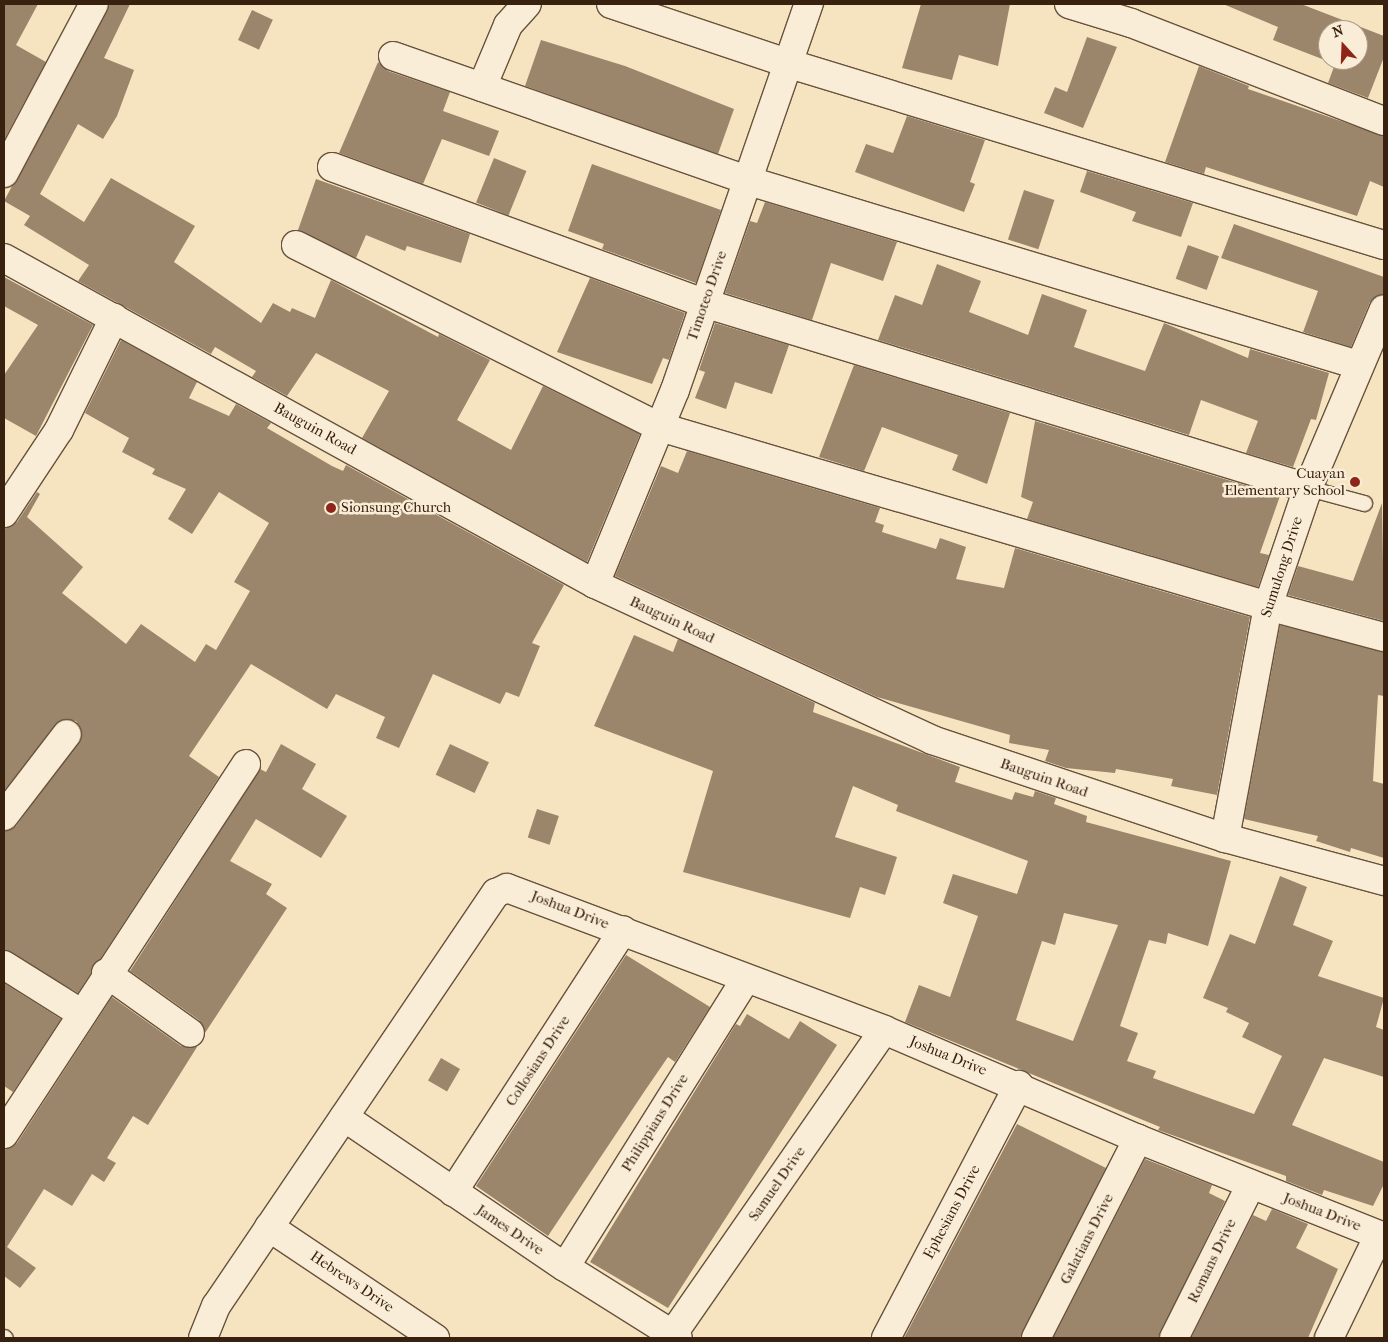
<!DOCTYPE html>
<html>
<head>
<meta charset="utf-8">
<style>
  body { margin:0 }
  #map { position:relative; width:1388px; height:1342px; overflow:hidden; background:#f6e4c1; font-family:"IM FELL French Canon",serif }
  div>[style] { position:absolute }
  .building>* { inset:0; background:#9b866c; transform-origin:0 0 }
  .roads { filter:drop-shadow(1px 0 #68523c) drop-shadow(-1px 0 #68523c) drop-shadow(0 1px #68523c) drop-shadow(0 -1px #68523c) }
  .lane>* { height:15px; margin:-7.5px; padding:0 7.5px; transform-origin:7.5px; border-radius:7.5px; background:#f9edd7 }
  .street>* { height:28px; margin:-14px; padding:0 14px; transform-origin:14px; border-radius:14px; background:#f9edd7 }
  .secondary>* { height:28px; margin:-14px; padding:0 14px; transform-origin:14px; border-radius:14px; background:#f9edd7 }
  .dots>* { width:14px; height:14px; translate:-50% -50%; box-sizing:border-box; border:2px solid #f9edd7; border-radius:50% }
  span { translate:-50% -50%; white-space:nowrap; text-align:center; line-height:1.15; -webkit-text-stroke:5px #f9edd7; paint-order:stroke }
  .street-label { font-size:15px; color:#39210f }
  .poi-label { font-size:15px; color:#39210f }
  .right { translate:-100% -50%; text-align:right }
  .left { translate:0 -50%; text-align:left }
  .frame { position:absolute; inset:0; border:5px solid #39210f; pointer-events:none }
  .north { position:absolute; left:1318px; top:20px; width:50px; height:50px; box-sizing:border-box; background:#f9edd7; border:1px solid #ac9b87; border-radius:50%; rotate:340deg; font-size:14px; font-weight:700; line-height:20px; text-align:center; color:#39210f }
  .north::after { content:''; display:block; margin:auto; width:18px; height:22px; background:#8f2418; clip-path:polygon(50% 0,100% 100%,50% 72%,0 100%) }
</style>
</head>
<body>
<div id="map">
  <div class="building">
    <div style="clip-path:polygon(4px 4px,38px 4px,16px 45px,46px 62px,4px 140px)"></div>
    <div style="clip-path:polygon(110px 4px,130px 4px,104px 58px,134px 70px,117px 116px,103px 139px,78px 124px,40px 194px,84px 222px,111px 178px,195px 226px,174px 262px,261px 323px,273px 303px,290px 312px,292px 308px,315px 318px,331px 280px,438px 337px,439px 334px,490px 360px,457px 420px,511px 450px,543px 386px,640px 434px,587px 562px,362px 438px,389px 391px,316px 353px,287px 396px,252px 377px,256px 371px,215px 347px,211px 354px,78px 281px,89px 265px,24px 225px,30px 216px,4px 201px)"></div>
    <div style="clip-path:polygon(921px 4px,1010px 4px,998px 66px,959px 55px,952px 80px,902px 68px)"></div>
    <div style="clip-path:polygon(evenodd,1223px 4px,1301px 4px,1384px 36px,1384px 57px,1368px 98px,1328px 83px,1335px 64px,1273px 40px,1278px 27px,1223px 4px,1328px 30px,1358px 30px,1358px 60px,1328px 60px,1328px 30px)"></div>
    <div style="left:252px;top:10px;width:23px;height:33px;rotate:25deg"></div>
    <div style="clip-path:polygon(1087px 37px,1117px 47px,1083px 128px,1044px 113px,1055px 87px,1067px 92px)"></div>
    <div style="clip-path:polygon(541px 40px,625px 66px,734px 109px,718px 154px,525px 86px)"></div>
    <div style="clip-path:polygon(378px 62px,388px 71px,450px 92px,443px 111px,499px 131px,489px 156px,442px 139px,423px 184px,339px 153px)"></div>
    <div style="clip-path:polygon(1199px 66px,1249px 86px,1248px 89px,1384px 136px,1384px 187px,1370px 181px,1357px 216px,1206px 167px,1204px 174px,1165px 162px)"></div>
    <div style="clip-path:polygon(907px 116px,985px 140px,970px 182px,975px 184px,964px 212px,855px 172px,866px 144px,893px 153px)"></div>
    <div style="left:494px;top:158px;width:35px;height:48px;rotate:22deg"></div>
    <div style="clip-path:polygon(592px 164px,721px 210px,696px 283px,602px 249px,604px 244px,568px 231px)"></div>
    <div style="clip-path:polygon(1087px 171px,1193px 203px,1181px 237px,1132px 221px,1136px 212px,1080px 192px)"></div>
    <div style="clip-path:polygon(316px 179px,470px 234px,461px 263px,407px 246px,405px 251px,366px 235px,356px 258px,298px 230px)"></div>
    <div style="left:1024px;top:190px;width:32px;height:52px;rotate:18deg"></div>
    <div style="clip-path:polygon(765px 202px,897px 242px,883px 281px,831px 263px,812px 320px,725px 293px,750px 221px,757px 223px)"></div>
    <div style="clip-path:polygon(1234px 224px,1384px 277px,1384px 294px,1370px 302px,1351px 347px,1303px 332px,1318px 291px,1221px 258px)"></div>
    <div style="left:1188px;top:245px;width:33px;height:36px;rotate:20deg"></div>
    <div style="clip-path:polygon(937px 264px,981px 281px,969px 312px,1028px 335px,1042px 294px,1087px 310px,1074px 347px,1145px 371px,1164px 323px,1248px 358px,1250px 349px,1329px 373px,1316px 420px,1311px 419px,1293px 467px,1246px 453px,1258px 421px,1201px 400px,1189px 435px,878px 340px,895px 295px,922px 305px)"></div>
    <div style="clip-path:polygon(4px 277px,93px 325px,36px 436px,4px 418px,4px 375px,38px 325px,4px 306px)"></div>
    <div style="clip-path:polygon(590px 278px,685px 313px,669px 360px,663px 358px,652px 384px,557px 352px)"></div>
    <div style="clip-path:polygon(715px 323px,789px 345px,772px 394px,735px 382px,726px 409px,695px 398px,705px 372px,699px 370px)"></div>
    <div style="clip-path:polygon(121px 340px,197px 382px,189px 398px,229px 416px,236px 404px,271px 423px,267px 428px,332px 466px,343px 471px,346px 465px,564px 585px,532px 643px,540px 646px,519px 697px,506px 692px,500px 704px,433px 674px,399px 748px,376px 738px,385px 717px,336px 694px,327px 709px,251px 664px,189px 756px,219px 777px,78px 993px,4px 950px,4px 831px,16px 826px,82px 736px,76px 721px,61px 720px,4px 791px,4px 529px,17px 522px,37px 492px,40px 494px,27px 517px,83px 567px,62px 593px,126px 644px,141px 624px,195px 662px,206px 644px,216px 650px,250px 591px,234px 582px,269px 523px,219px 492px,192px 534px,168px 519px,186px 489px,152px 474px,155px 469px,122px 452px,129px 438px,85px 413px)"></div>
    <div style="clip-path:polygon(854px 365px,1010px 413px,987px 484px,952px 470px,958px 455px,882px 427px,864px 471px,819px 457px)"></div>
    <div style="clip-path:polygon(1035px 421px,1280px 496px,1260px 553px,1269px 555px,1258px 587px,1027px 519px,1033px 502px,1021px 497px)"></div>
    <div style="clip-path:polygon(687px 451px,880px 508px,875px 522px,884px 525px,882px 532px,936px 549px,940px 538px,966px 547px,956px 579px,1004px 588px,1015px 548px,1250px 617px,1217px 795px,1171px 786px,1173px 779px,1116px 769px,1115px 773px,1066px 768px,1045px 761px,1049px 750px,1009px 743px,1010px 735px,877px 697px,615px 576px,661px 466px,678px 473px)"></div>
    <div style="clip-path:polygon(1382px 503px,1384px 621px,1288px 595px,1298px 566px,1353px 581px)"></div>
    <div style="clip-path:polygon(1280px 625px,1384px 652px,1384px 696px,1378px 695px,1373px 781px,1384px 784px,1384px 858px,1351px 848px,1350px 852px,1316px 841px,1318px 836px,1244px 819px)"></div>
    <div style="clip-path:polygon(evenodd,634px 635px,673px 652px,678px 639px,815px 703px,813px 712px,960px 767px,955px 782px,1012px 800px,1015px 792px,1033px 797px,1035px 791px,1056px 798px,1054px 804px,1087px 816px,1086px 822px,1231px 861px,1208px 946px,1168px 933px,1166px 944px,1149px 940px,1120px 1026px,1138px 1033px,1127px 1061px,1156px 1071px,1153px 1078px,1254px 1114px,1282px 1056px,1242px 1037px,1249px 1023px,1226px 1012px,1228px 1008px,1203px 998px,1230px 934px,1255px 944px,1280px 876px,1307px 887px,1293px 925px,1333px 941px,1318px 976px,1384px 998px,1376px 1027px,1384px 1030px,1384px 1077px,1324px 1058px,1292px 1125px,1384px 1162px,1384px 1184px,1373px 1206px,1324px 1190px,1322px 1195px,1286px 1181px,1286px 1176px,1158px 1130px,1160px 1127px,905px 1022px,919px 985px,950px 997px,978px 916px,943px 903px,953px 874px,1017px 894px,1028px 861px,896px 811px,898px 805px,853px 786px,835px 837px,897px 857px,885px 895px,860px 887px,850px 918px,683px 872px,713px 771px,594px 726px,634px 635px,1064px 913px,1118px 925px,1073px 1041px,1016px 1020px,1042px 941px,1055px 945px,1064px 913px)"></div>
    <div style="clip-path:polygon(281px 744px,316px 764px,302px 789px,347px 816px,321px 858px,256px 819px,230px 861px,272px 884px,266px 894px,287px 908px,205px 1033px,199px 1020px,130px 971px,260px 769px,266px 772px)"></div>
    <div style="left:450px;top:744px;width:43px;height:34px;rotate:25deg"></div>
    <div style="left:537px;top:809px;width:23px;height:30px;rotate:18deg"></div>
    <div style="clip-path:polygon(626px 955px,710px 1007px,675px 1062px,668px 1057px,644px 1092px,548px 1236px,476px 1186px)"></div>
    <div style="clip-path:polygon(4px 983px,61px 1019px,13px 1092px,4px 1086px)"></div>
    <div style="clip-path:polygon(112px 997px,181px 1046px,197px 1047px,148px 1125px,133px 1116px,107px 1158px,116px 1163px,104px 1182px,92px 1174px,72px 1206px,44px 1189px,7px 1247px,36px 1268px,20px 1288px,4px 1276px,4px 1150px,17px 1143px)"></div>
    <div style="clip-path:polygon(747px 1014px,789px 1039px,800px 1021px,837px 1045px,668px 1308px,590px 1262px,736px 1024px,740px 1026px)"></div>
    <div style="left:441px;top:1058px;width:22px;height:26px;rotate:30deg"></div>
    <div style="clip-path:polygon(1017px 1124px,1106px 1168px,1020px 1338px,904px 1338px)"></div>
    <div style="clip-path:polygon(1145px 1159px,1212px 1185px,1209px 1193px,1225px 1201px,1158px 1338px,1053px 1338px)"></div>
    <div style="clip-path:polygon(1272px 1209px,1308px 1224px,1296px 1248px,1338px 1269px,1308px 1338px,1191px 1338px,1253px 1215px,1266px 1221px)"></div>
  </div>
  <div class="roads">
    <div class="lane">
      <div style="left:1308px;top:488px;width:58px;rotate:15deg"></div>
      <div style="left:4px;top:1337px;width:1px;rotate:45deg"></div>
    </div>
    <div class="street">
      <div style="left:611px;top:4px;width:189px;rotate:18.5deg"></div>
      <div style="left:790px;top:64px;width:621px;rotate:16.95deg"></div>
      <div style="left:1069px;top:4px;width:65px;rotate:17deg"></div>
      <div style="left:1131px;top:23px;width:271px;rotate:21.2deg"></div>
      <div style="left:393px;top:56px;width:377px;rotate:19.3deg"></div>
      <div style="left:749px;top:181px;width:636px;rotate:16.81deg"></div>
      <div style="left:482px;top:87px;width:67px;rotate:-67.2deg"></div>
      <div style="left:508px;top:25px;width:28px;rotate:-48deg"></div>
      <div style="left:332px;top:167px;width:396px;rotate:20.1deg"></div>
      <div style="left:704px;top:303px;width:632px;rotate:17.03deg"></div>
      <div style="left:4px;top:173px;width:191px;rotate:-62deg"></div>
      <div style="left:296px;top:245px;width:407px;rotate:26.6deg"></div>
      <div style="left:660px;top:427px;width:634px;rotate:16.4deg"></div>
      <div style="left:1268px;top:606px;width:120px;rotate:15deg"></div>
      <div style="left:4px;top:513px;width:100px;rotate:-56.5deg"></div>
      <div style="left:59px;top:430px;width:125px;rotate:-63.8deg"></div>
      <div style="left:595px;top:584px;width:210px;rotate:-67.6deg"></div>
      <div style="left:675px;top:390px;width:409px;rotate:-70.9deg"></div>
      <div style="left:4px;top:816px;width:103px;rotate:-52.5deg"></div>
      <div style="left:1225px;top:838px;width:236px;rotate:-79.5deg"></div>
      <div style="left:1268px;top:606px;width:125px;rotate:-71.3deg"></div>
      <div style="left:1308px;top:488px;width:194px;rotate:-67deg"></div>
      <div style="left:4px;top:965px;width:92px;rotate:32.1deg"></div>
      <div style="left:106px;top:973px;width:103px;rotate:35.5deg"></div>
      <div style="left:344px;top:1117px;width:267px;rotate:34.2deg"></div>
      <div style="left:565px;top:1267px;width:133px;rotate:32.1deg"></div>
      <div style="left:4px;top:1134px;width:442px;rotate:-56.8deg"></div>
      <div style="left:453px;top:1192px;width:312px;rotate:-57deg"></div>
      <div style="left:269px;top:1227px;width:200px;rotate:33.8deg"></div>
      <div style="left:565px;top:1267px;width:340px;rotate:-57.9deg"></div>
      <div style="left:203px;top:1338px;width:35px;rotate:-68deg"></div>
      <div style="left:216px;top:1306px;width:499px;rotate:-55.9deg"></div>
      <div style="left:496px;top:893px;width:12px;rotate:-24deg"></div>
      <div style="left:507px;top:888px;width:403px;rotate:20.6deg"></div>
      <div style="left:884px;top:1030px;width:276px;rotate:23.2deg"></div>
      <div style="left:1138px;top:1139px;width:265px;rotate:21.7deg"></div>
      <div style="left:670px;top:1338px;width:375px;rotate:-55.2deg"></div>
      <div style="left:886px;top:1338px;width:286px;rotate:-62.3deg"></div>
      <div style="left:1036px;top:1338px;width:224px;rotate:-62.9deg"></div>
      <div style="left:1174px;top:1338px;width:172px;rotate:-63.4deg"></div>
      <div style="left:1329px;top:1338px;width:114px;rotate:-64.1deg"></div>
    </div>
    <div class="secondary">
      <div style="left:4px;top:258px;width:675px;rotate:28.88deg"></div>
      <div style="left:595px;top:584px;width:371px;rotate:24.8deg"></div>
      <div style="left:932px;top:740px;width:309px;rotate:18.5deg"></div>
      <div style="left:1225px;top:838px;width:165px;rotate:15.1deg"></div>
    </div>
  </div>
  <div class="dots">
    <div style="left:1355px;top:482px;background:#8f2418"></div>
    <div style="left:331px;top:508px;background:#8f2418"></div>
  </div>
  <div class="street-label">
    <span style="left:707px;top:296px;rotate:-71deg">Timoteo Drive</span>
    <span style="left:315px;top:429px;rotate:29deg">Bauguin Road</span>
    <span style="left:1282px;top:567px;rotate:-72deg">Sumulong Drive</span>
    <span style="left:672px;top:620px;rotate:25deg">Bauguin Road</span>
    <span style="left:1044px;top:778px;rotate:19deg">Bauguin Road</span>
    <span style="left:570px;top:910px;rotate:21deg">Joshua Drive</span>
    <span style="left:948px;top:1056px;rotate:22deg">Joshua Drive</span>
    <span style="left:538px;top:1061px;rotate:-57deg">Collosians Drive</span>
    <span style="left:655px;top:1123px;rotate:-58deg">Philippians Drive</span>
    <span style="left:777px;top:1184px;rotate:-55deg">Samuel Drive</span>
    <span style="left:952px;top:1212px;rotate:-62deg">Ephesians Drive</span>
    <span style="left:1322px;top:1212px;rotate:21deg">Joshua Drive</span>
    <span style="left:510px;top:1230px;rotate:34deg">James Drive</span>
    <span style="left:1087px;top:1239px;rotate:-63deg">Galatians Drive</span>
    <span style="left:1212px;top:1261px;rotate:-64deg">Romans Drive</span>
    <span style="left:352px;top:1282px;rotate:34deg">Hebrews Drive</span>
  </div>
  <div class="poi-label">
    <span class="right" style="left:1345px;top:482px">Cuayan<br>Elementary School</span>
    <span class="left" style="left:341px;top:508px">Sionsung Church</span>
  </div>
  <div class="frame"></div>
  <div class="north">N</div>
</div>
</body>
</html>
